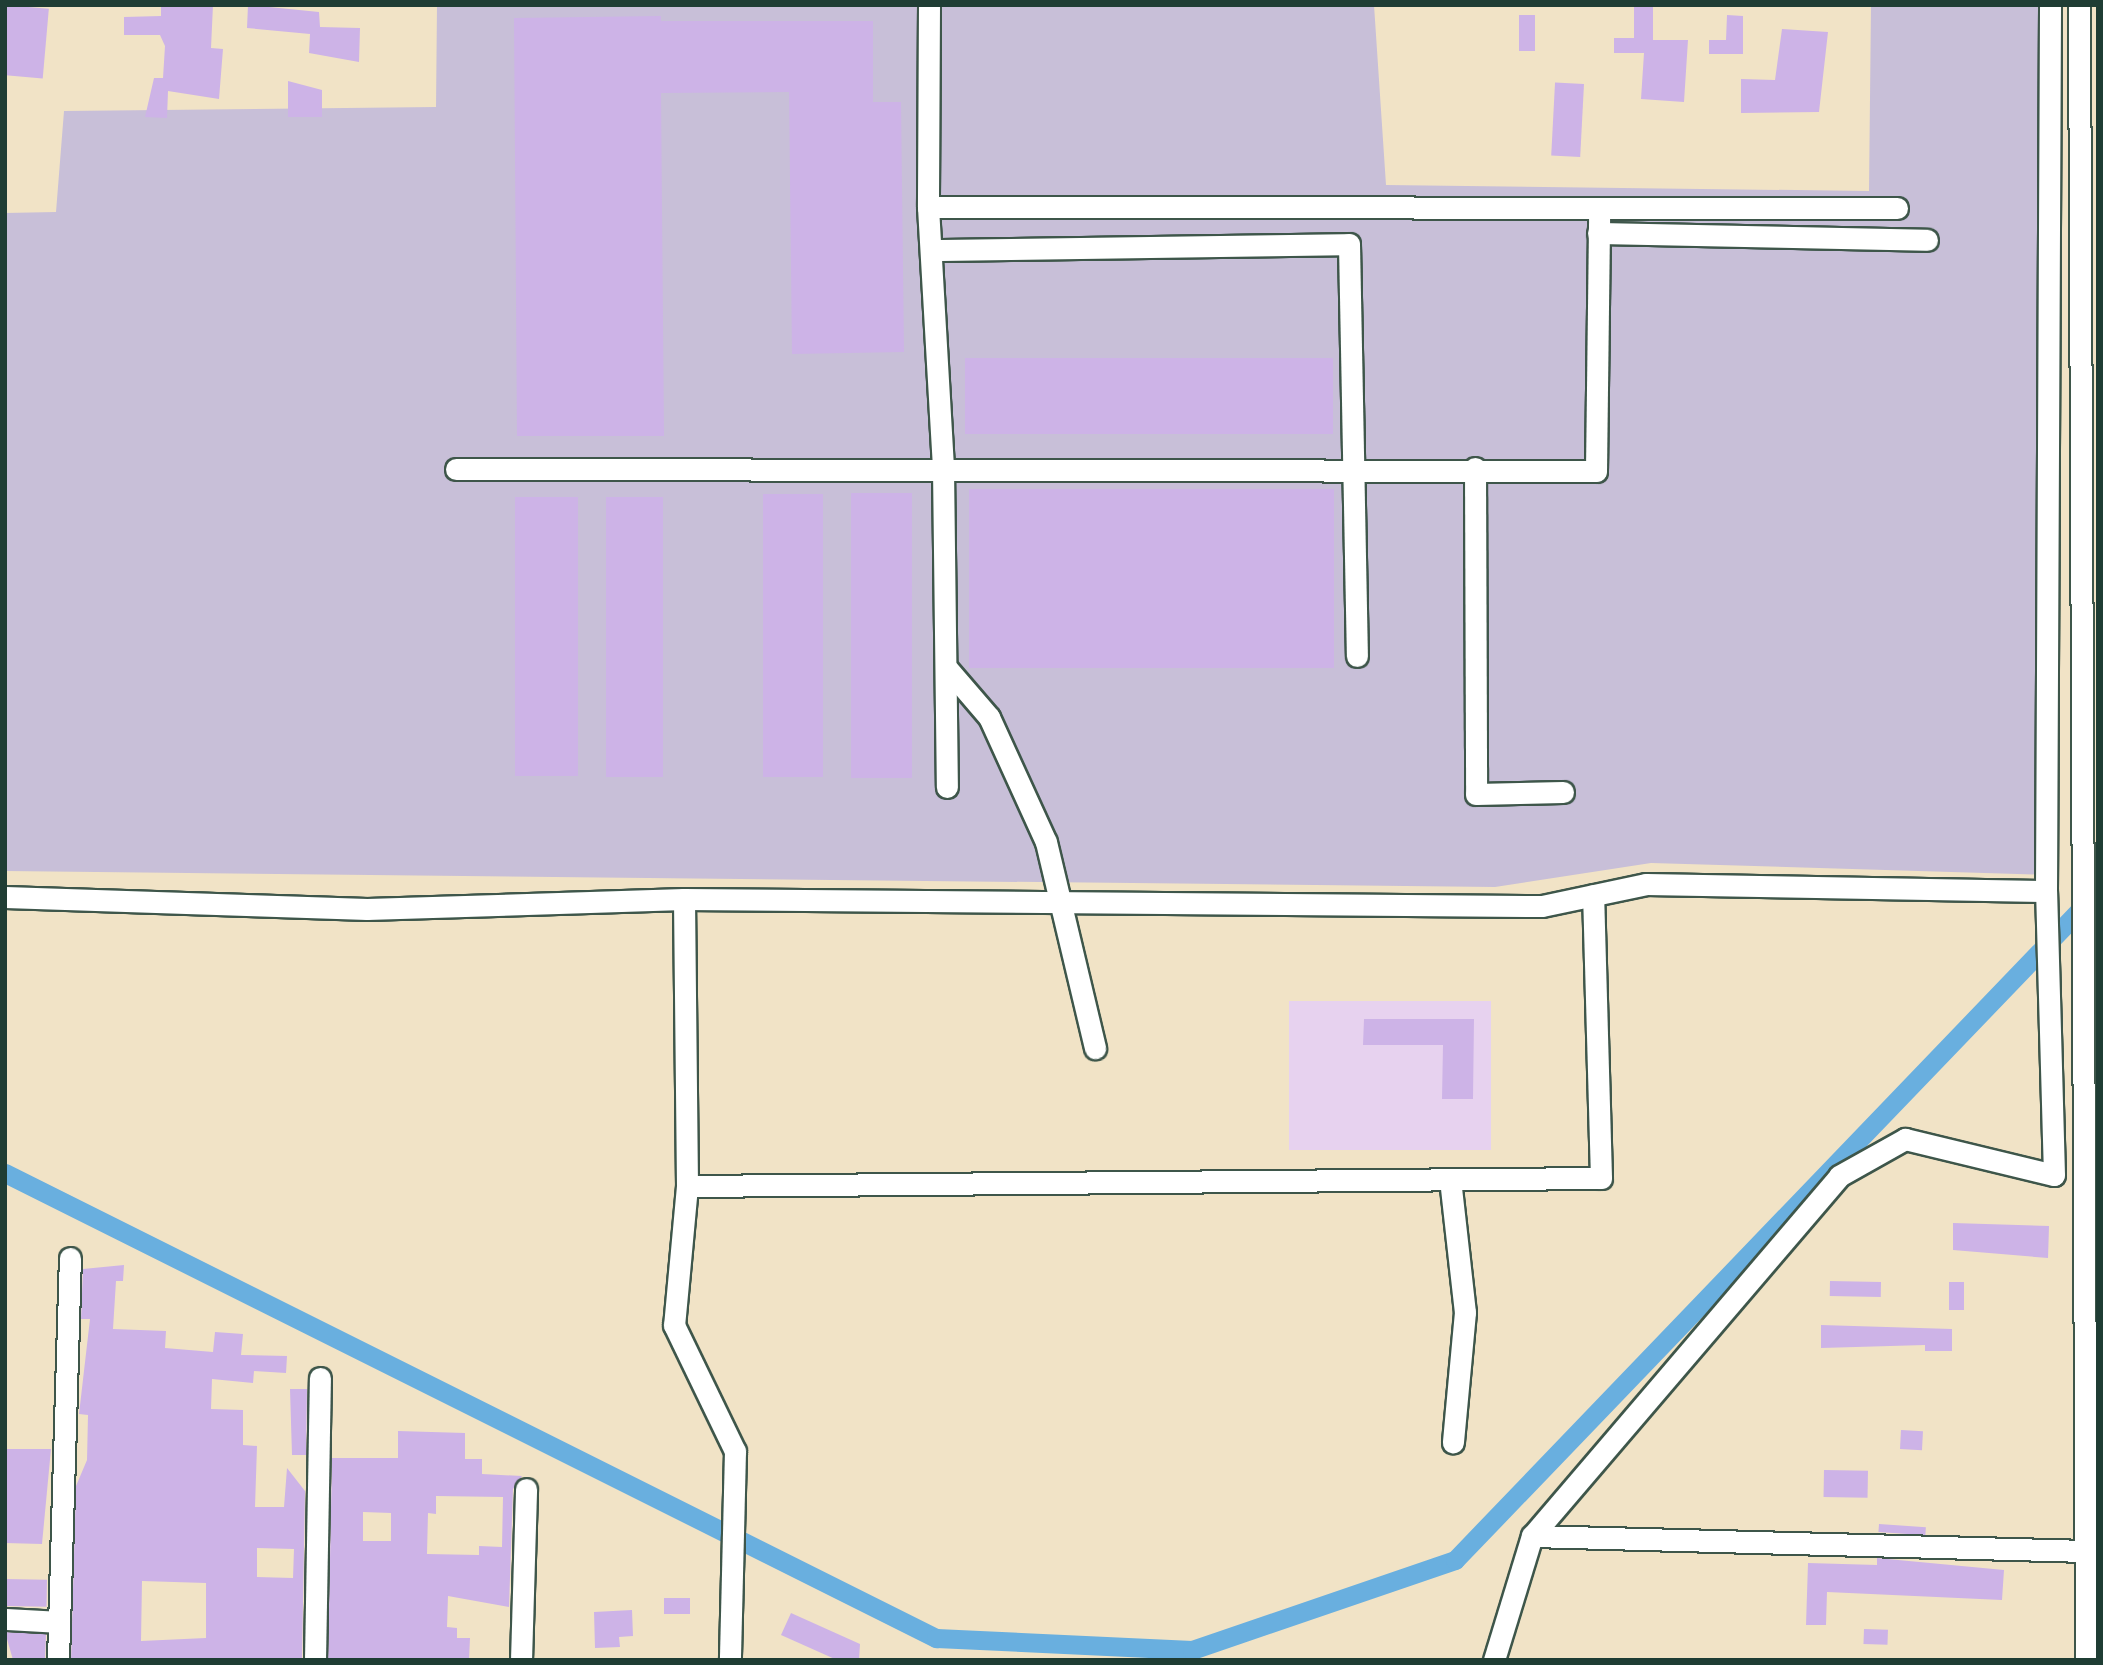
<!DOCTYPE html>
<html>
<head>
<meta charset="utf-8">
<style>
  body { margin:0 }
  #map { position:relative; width:2103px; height:1665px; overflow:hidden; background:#f1e3c6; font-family:"Architects Daughter",sans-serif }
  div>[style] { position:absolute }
  .built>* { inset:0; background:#e7d2ef; transform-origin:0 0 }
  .industrial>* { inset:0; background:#c8bfd8 }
  .canal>* { height:19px; margin:-9.5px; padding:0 9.5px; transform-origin:9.5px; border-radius:9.5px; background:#69afdf }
  .building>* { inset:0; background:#cdb3e7; transform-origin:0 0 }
  .roads { filter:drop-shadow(2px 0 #3e564a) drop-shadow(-2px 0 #3e564a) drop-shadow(0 2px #3e564a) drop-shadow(0 -2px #3e564a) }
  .minor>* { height:21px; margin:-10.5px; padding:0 10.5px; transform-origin:10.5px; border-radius:10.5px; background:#fff }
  span { translate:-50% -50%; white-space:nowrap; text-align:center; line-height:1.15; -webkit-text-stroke:5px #fbf7ec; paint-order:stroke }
  .frame { position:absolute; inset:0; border:7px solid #1f3d34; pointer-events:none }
</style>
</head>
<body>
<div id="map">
  <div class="built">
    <div style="left:1289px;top:1001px;width:202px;height:149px"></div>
  </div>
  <div class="industrial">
    <div style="clip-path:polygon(437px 5px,1374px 5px,1386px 185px,1869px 191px,1871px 5px,2039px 5px,2053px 875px,1651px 863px,1495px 887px,5px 871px,5px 213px,56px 212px,64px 111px,436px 107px)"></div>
  </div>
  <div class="canal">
    <div style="left:5px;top:1173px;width:1041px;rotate:26.54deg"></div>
    <div style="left:936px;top:1638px;width:256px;rotate:2.7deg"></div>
    <div style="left:1192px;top:1650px;width:278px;rotate:-18.9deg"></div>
    <div style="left:1455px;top:1560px;width:928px;rotate:-46.14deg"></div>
  </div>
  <div class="building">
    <div style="left:5px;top:5px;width:44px;height:70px;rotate:5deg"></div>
    <div style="clip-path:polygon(161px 5px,213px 5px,211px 48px,223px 49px,219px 99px,168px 91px,167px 118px,145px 117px,154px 78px,163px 78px,165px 46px,160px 35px,124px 35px,124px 17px,161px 16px)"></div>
    <div style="clip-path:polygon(248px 5px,319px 12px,320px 27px,360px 28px,359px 62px,309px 53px,310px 34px,247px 28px)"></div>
    <div style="clip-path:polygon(1634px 5px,1653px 5px,1653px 40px,1688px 40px,1684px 102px,1641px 99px,1644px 53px,1614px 53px,1614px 38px,1634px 38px)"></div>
    <div style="left:1519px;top:15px;width:16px;height:36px"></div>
    <div style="clip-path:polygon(1727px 15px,1743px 16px,1743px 54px,1709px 54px,1709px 40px,1726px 40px)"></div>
    <div style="clip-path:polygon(661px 16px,661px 21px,873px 21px,873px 102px,901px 102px,904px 352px,792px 354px,789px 92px,661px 93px,664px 436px,517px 436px,514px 18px)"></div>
    <div style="clip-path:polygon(1782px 29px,1828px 32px,1819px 112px,1741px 113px,1741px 79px,1775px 80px)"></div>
    <div style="clip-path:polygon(288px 81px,322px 90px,322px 117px,288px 117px)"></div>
    <div style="left:1584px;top:84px;width:73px;height:29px;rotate:93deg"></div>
    <div style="left:1333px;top:358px;width:76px;height:368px;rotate:90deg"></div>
    <div style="left:1334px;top:489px;width:179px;height:365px;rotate:90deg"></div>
    <div style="left:912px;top:493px;width:285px;height:61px;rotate:90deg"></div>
    <div style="left:763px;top:494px;width:60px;height:283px"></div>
    <div style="left:515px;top:497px;width:63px;height:279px"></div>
    <div style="left:606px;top:497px;width:57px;height:280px"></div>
    <div style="clip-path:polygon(1364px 1019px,1474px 1019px,1473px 1099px,1442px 1099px,1443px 1045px,1363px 1045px)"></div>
    <div style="clip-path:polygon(1953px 1223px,2049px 1226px,2048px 1258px,1953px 1250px)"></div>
    <div style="clip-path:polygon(evenodd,124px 1265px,123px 1281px,116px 1281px,113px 1329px,166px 1331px,165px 1348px,213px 1352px,215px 1332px,243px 1334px,241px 1355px,287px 1356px,286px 1373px,254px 1371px,253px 1383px,212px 1379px,211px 1409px,243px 1410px,243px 1445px,257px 1446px,255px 1507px,284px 1507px,287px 1468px,305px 1491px,302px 1660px,71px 1660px,76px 1486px,87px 1460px,88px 1415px,79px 1414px,90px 1319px,81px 1319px,83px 1269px,124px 1265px,257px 1548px,294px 1549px,293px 1578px,257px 1577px,257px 1548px,124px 1265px,142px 1581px,206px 1583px,206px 1638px,141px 1641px,142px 1581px)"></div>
    <div style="left:1830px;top:1281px;width:51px;height:15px;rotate:1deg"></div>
    <div style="left:1949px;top:1282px;width:15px;height:28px"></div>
    <div style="clip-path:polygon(1821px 1325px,1952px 1329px,1952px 1351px,1925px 1351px,1925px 1345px,1821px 1348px)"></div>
    <div style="clip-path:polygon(290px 1389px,307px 1389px,306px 1455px,292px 1455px)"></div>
    <div style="left:1901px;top:1430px;width:22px;height:19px;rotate:3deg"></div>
    <div style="clip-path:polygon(evenodd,398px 1431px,465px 1433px,465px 1459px,482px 1459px,482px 1474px,522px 1476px,513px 1489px,509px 1607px,448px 1596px,447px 1627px,457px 1628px,457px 1638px,470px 1638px,469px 1660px,328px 1660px,332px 1458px,398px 1458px,398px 1431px,436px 1496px,503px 1497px,502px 1547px,479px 1546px,479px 1555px,427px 1554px,428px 1513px,436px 1514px,436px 1496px,398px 1431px,363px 1512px,391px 1513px,391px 1541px,363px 1541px,363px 1512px)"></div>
    <div style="clip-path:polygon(5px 1449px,51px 1449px,42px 1544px,5px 1543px)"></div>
    <div style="left:1824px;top:1470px;width:44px;height:27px;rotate:1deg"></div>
    <div style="left:1879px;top:1524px;width:47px;height:8px;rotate:4deg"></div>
    <div style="clip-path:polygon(1877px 1558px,2004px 1570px,2002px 1600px,1827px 1592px,1826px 1625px,1806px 1625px,1808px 1563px,1877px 1565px)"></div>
    <div style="left:5px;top:1579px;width:42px;height:27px;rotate:1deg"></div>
    <div style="left:664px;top:1598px;width:26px;height:16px"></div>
    <div style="clip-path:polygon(632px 1610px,633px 1636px,619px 1637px,620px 1647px,595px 1648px,594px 1612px)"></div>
    <div style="clip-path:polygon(791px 1613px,860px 1644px,859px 1660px,837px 1660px,781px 1635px)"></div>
    <div style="left:1864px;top:1629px;width:24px;height:15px;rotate:2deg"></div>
    <div style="clip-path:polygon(5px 1632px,46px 1634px,45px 1660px,13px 1660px)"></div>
  </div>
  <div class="roads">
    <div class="minor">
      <div style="left:929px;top:5px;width:202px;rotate:90.3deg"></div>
      <div style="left:928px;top:207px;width:261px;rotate:86.7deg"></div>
      <div style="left:943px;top:468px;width:319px;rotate:89.3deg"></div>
      <div style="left:2079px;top:5px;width:1655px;rotate:89.76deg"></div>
      <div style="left:928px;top:207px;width:969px;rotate:0.06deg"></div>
      <div style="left:1598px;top:233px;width:329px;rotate:1.2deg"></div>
      <div style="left:934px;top:250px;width:415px;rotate:-0.8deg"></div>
      <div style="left:1349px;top:244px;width:412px;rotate:88.9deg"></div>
      <div style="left:1475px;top:468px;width:326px;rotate:89.8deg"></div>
      <div style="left:1476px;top:794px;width:87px;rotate:-1.3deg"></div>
      <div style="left:456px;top:469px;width:1140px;rotate:0.1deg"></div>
      <div style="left:1596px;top:471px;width:262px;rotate:-89.3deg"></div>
      <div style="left:946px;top:667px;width:66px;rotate:49.3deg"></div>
      <div style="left:989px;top:717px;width:137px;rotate:65.5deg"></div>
      <div style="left:1046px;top:842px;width:212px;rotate:76.6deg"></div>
      <div style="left:5px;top:897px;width:362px;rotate:1.9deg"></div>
      <div style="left:367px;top:909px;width:317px;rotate:-1.8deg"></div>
      <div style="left:684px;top:899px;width:858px;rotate:0.47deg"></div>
      <div style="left:1542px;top:906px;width:106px;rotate:-11.9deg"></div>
      <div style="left:1646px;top:884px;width:400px;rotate:1deg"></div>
      <div style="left:684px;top:899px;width:287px;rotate:89.4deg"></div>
      <div style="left:687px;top:1186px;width:140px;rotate:95.3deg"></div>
      <div style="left:674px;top:1325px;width:140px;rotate:64.2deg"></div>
      <div style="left:735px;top:1451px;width:209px;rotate:91.4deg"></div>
      <div style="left:1450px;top:1179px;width:134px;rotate:83.6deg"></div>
      <div style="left:1465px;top:1312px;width:131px;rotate:95.3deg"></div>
      <div style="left:687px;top:1186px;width:914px;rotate:-0.5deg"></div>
      <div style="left:1601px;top:1178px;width:283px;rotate:-91.6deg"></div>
      <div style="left:1532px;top:1536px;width:555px;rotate:1.55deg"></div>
      <div style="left:5px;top:1619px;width:54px;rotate:3.2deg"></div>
      <div style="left:58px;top:1660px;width:402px;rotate:-88.3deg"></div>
      <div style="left:315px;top:1660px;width:282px;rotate:-89deg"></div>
      <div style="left:521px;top:1660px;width:171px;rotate:-88.3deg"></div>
      <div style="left:1494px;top:1660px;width:130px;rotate:-73deg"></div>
      <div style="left:1532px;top:1536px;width:473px;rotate:-49.5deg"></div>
      <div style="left:1839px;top:1176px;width:76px;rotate:-29.3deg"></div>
      <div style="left:1905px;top:1139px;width:153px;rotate:13.6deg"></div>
      <div style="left:2054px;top:1175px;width:284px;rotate:-91.6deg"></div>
      <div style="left:2046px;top:891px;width:886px;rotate:-89.74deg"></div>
    </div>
  </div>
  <div class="frame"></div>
</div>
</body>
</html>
